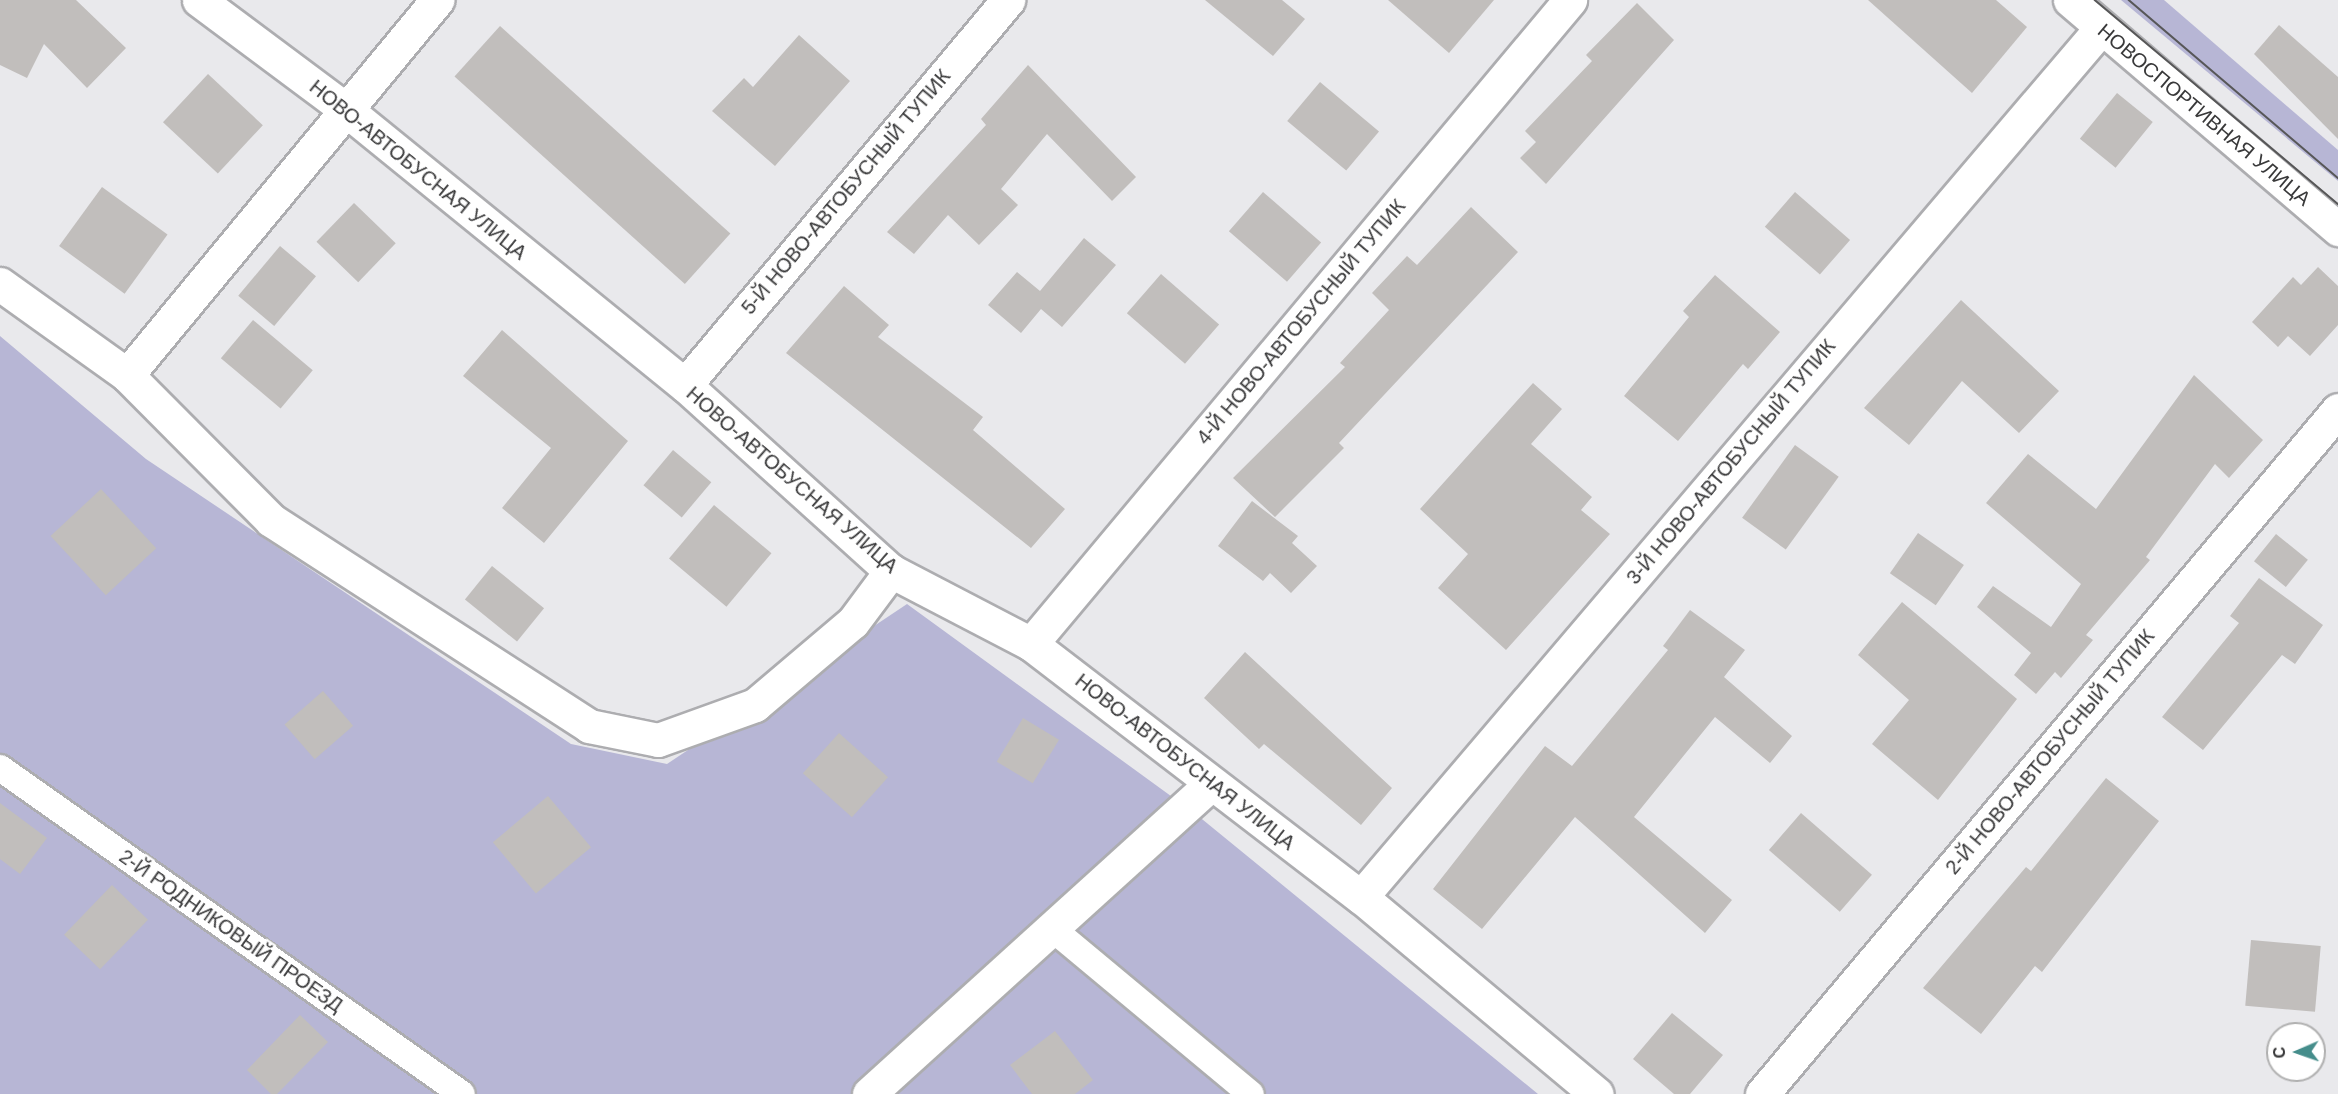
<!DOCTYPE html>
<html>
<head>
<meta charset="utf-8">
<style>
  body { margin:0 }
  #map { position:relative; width:2338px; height:1094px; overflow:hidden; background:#e9e9ec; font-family:Helvetica,sans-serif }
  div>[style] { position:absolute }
  .green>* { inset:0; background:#b7b6d5 }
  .building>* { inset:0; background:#c1bebc; transform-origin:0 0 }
  .roads { filter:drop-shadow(2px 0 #adadb0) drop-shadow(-2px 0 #adadb0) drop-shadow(0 2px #adadb0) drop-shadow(0 -2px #adadb0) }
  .lane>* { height:26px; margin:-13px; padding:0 13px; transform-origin:13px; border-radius:13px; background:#fff }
  .street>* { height:33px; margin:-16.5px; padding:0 16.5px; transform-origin:16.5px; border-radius:16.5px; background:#fff }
  .tram>* { height:1.5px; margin:-0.75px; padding:0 0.75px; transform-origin:0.75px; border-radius:0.75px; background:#575758 }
  span { translate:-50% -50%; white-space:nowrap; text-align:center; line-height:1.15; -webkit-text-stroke:4.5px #fff; paint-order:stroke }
  .street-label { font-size:20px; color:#39393a }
  .north { position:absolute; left:2266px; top:1022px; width:60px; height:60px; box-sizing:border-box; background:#fff; border:2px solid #b0b0b0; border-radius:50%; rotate:268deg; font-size:16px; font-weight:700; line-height:24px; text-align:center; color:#39393a }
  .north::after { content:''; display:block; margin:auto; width:21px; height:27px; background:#458d8b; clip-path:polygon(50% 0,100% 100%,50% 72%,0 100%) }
</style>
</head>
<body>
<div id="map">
  <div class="green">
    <div style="clip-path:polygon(2121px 0,2164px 0,2338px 150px,2338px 181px)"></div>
    <div style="clip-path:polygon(0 336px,146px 459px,571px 744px,667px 764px,907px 604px,1197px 815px,1538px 1094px,0 1094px)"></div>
  </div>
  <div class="building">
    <div style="clip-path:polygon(0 0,76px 0,126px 48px,87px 88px,44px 44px,27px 78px,0 65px)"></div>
    <div style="clip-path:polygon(1205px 0,1282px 0,1305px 19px,1273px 56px)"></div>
    <div style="clip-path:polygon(1388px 0,1494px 0,1449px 53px)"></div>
    <div style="clip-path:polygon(1868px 0,1996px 0,2027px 27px,1972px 93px)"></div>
    <div style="clip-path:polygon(1637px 3px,1674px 40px,1546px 184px,1520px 158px,1536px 142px,1525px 131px,1592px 61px,1586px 55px)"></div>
    <div style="clip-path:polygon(2279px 25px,2338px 77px,2338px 139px,2254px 54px)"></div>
    <div style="left:500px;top:26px;width:310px;height:68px;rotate:42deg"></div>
    <div style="clip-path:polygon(799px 35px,850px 81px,775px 166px,712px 111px,744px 78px,753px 87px)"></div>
    <div style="clip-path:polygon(1028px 65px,1136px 177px,1112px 201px,1047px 134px,1001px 189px,1018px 205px,979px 245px,948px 215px,914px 254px,887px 232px,986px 125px,981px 119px)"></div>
    <div style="left:208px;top:74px;width:75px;height:66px;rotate:43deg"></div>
    <div style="left:1320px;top:82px;width:77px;height:51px;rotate:40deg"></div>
    <div style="left:2117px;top:93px;width:46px;height:59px;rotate:39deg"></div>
    <div style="left:102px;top:187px;width:81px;height:73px;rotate:36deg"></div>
    <div style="left:1263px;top:192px;width:77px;height:52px;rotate:41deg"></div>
    <div style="left:1795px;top:192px;width:73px;height:46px;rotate:41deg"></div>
    <div style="left:354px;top:203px;width:58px;height:54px;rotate:44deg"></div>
    <div style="clip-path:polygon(1471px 207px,1518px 252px,1339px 443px,1344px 448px,1275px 517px,1233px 478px,1345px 367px,1340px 363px,1389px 310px,1372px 293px,1407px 256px,1417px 265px)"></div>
    <div style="clip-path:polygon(1084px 238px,1116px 265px,1062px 327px,1041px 309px,1021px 333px,988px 305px,1017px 272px,1040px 291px)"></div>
    <div style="left:280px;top:246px;width:47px;height:65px;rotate:40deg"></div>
    <div style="clip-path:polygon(2318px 267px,2338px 286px,2338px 325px,2310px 356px,2288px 336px,2278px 347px,2252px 322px,2293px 277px,2301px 285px)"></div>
    <div style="left:1161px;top:274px;width:77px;height:52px;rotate:41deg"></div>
    <div style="clip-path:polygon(1715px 275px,1780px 332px,1748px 369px,1743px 364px,1678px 441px,1624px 396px,1689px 317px,1683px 311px)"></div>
    <div style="clip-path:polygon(844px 286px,889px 325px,878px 337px,983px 417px,973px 430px,1065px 509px,1031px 548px,786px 353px)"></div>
    <div style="clip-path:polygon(1961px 300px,2059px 391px,2019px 433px,1962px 381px,1909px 445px,1864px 408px)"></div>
    <div style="left:253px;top:320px;width:78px;height:50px;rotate:40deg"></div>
    <div style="clip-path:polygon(502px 330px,628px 441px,544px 543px,502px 508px,551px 448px,463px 376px)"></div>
    <div style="clip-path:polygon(2194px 375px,2263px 440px,2229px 478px,2215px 464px,2146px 557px,2150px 560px,2086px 635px,2093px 640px,2061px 678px,2055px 672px,2036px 694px,2014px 675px,2031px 653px,1977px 607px,1993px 586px,2051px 627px,2081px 584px,1986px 503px,2028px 454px,2096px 509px)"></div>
    <div style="clip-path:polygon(1533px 383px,1562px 409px,1531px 444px,1592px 497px,1581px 510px,1610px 534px,1506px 650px,1438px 588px,1468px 554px,1420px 509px)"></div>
    <div style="left:1795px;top:445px;width:54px;height:90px;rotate:36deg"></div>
    <div style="left:673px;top:450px;width:50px;height:46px;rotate:40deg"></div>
    <div style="left:101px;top:489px;width:81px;height:69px;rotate:47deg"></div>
    <div style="clip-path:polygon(1252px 501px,1298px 536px,1292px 543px,1317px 566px,1291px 593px,1270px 573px,1263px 581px,1218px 546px)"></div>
    <div style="left:714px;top:505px;width:75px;height:70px;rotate:40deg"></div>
    <div style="left:1918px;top:533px;width:56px;height:49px;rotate:35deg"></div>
    <div style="left:2276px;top:534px;width:41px;height:35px;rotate:39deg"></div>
    <div style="left:492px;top:566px;width:67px;height:43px;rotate:39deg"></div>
    <div style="clip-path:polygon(2259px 578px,2323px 625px,2295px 664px,2282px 655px,2203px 750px,2162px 717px,2239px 623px,2230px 616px)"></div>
    <div style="clip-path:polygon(1902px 602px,2017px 699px,1938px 800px,1872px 744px,1909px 700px,1858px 655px)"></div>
    <div style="clip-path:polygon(1690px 610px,1745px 650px,1724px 677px,1792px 736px,1770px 763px,1715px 717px,1634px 817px,1732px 900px,1705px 933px,1575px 817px,1482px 929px,1433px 889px,1545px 746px,1572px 766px,1668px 650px,1663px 646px)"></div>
    <div style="clip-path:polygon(1245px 652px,1392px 788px,1361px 825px,1264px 744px,1259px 749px,1204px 698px)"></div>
    <div style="left:323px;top:691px;width:46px;height:51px;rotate:49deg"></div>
    <div style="left:1023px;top:718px;width:42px;height:51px;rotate:31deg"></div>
    <div style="left:839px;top:733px;width:66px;height:54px;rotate:42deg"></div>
    <div style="clip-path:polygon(2106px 778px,2159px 821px,2042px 972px,2035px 966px,1981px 1034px,1923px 988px,2026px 867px,2031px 871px)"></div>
    <div style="left:548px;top:796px;width:67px;height:72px;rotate:50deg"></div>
    <div style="clip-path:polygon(0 803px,47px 838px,20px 874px,0 859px)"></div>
    <div style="left:1801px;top:813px;width:94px;height:49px;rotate:41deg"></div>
    <div style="left:112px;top:885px;width:50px;height:69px;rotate:44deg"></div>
    <div style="left:2251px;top:940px;width:70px;height:66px;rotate:5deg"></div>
    <div style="clip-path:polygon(1672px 1013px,1723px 1055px,1690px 1094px,1674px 1094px,1633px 1059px)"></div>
    <div style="clip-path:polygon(300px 1015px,328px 1042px,277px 1094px,271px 1094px,247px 1070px)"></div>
    <div style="clip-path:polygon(1055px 1031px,1093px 1080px,1075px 1094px,1032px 1094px,1010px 1065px)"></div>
  </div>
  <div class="roads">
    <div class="lane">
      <div style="left:0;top:768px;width:565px;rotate:35.21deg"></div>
      <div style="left:1054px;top:930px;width:256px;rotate:39.8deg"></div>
    </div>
    <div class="street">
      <div style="left:199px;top:0;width:182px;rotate:36.7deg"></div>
      <div style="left:345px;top:109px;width:438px;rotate:39.1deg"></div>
      <div style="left:685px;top:385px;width:278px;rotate:42.1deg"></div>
      <div style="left:891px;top:571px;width:158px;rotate:27.5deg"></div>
      <div style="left:1031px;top:644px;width:416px;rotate:37.5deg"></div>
      <div style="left:1361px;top:897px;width:307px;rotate:39.9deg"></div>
      <div style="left:2070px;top:0;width:353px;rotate:40.5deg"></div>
      <div style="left:0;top:284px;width:156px;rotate:35.6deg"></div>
      <div style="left:127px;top:375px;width:204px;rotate:45.2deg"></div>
      <div style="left:271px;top:520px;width:379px;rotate:32.9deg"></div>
      <div style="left:589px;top:726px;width:70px;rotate:11.5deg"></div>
      <div style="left:658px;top:740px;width:103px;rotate:-19.8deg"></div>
      <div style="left:755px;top:705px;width:128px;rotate:-40.3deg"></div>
      <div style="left:853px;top:622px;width:64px;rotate:-53.3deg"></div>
      <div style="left:127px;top:375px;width:487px;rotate:-50.4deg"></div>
      <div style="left:685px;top:385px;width:503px;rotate:-50deg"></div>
      <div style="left:1031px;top:644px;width:840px;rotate:-50.07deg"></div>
      <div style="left:1361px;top:897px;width:1141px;rotate:-49.58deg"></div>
      <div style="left:869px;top:1094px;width:462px;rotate:-42.2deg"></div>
      <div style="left:1762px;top:1094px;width:894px;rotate:-49.9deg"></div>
    </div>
  </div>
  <div class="tram">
    <div style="left:2095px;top:0;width:317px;rotate:40deg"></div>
    <div style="left:2129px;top:0;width:275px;rotate:40.4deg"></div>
  </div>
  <div class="street-label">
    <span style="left:2204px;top:115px;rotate:40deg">НОВОСПОРТИВНАЯ УЛИЦА</span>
    <span style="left:418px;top:170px;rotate:39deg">НОВО-АВТОБУСНАЯ УЛИЦА</span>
    <span style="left:846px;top:192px;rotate:-50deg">5-Й НОВО-АВТОБУСНЫЙ ТУПИК</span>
    <span style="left:1301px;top:322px;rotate:-50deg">4-Й НОВО-АВТОБУСНЫЙ ТУПИК</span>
    <span style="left:1731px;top:462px;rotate:-50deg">3-Й НОВО-АВТОБУСНЫЙ ТУПИК</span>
    <span style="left:792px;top:480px;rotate:41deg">НОВО-АВТОБУСНАЯ УЛИЦА</span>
    <span style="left:2050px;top:752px;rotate:-50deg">2-Й НОВО-АВТОБУСНЫЙ ТУПИК</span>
    <span style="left:1185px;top:762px;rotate:38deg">НОВО-АВТОБУСНАЯ УЛИЦА</span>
    <span style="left:231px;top:931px;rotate:35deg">2-Й РОДНИКОВЫЙ ПРОЕЗД</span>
  </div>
  <div class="north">С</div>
</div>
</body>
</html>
